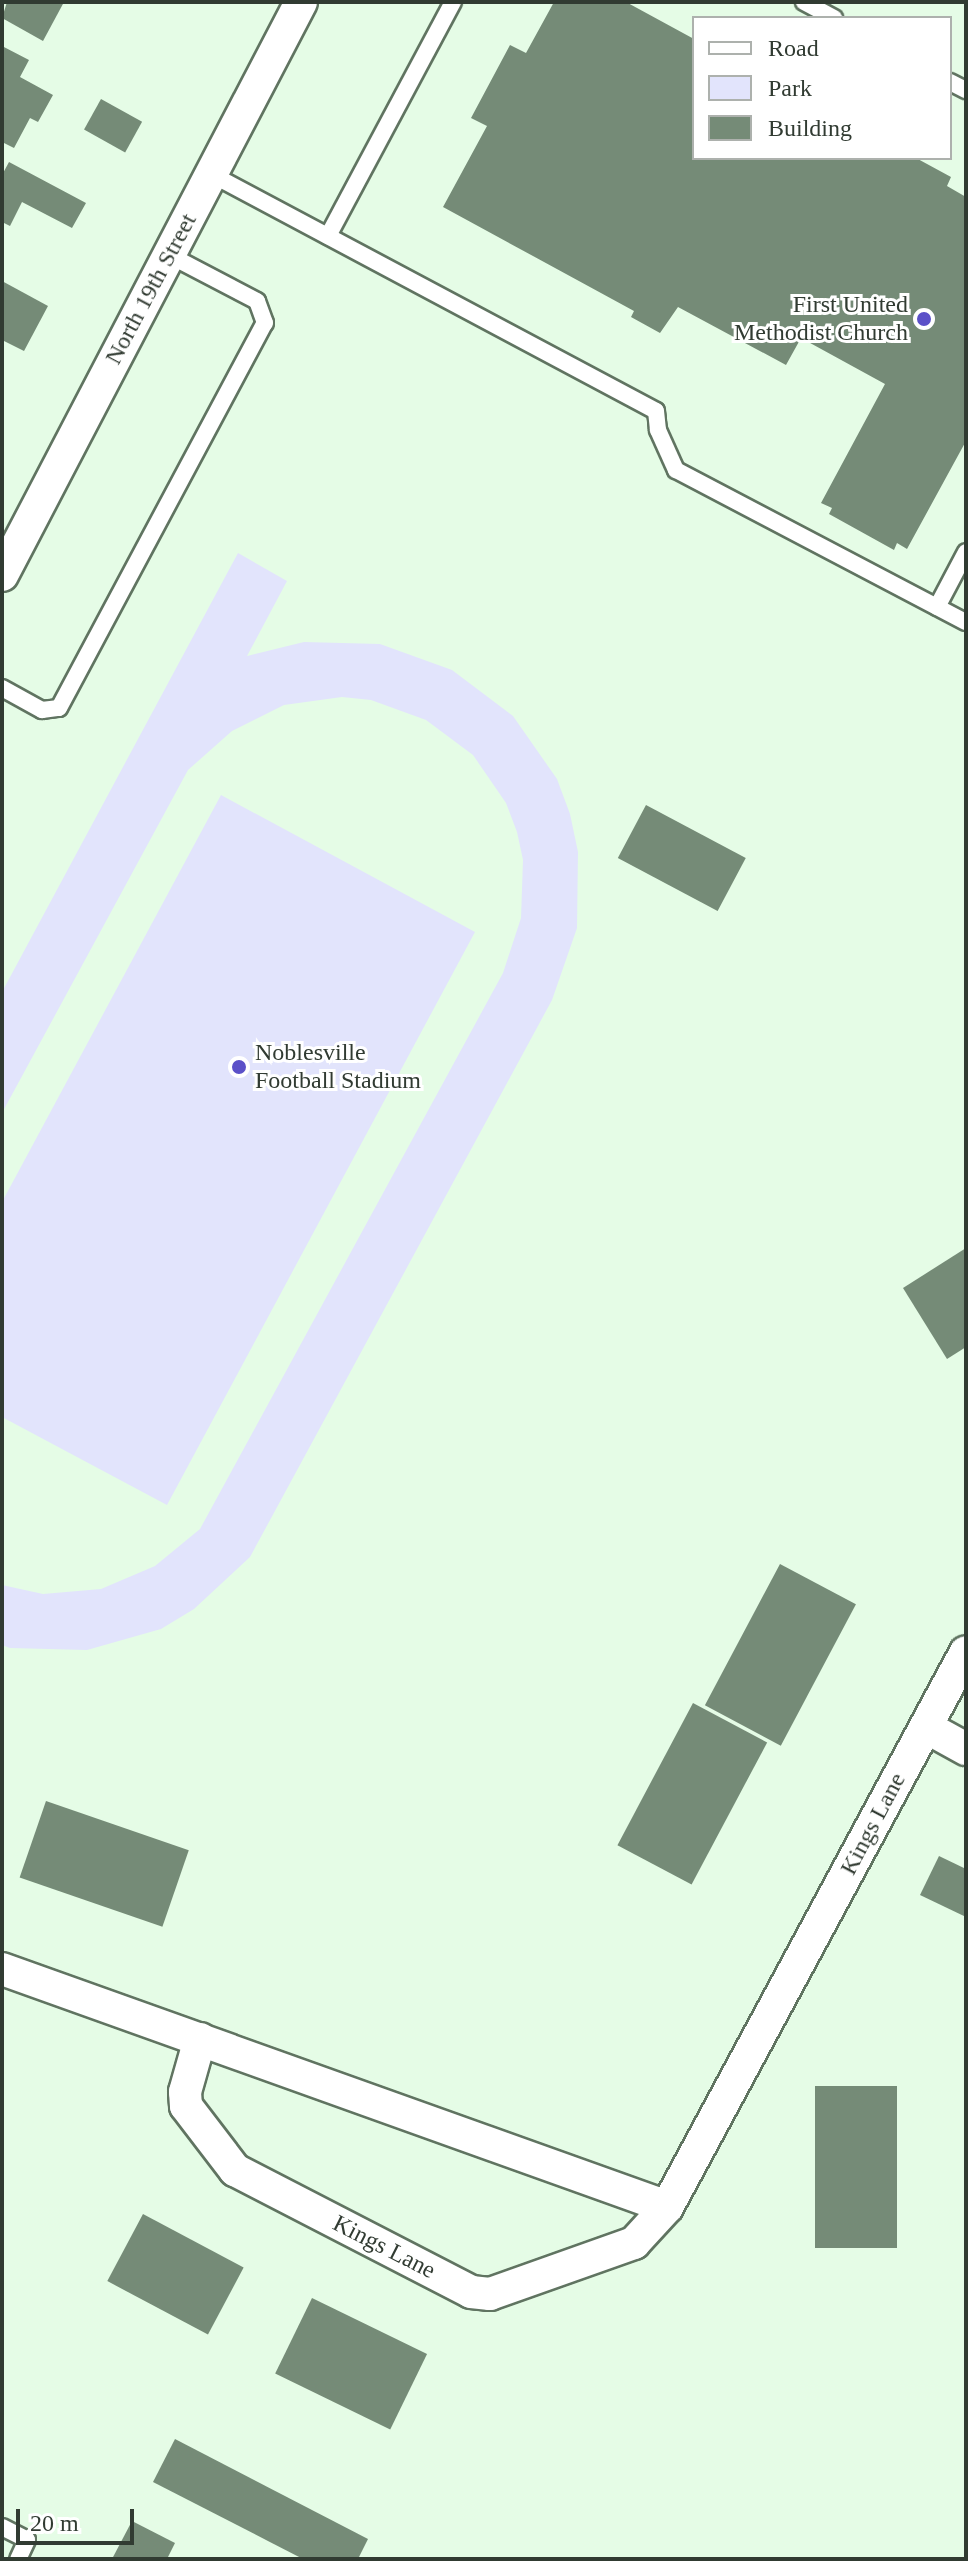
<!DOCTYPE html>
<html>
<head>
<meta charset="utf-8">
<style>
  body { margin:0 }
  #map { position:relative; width:968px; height:2561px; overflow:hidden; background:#e5fce6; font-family:"Times New Roman",serif }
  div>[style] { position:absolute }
  .green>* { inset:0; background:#e2e4fc }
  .building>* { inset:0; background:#758b77; transform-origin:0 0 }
  .roads { filter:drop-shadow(2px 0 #607461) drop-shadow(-2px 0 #607461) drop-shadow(0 2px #607461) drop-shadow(0 -2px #607461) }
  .service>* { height:16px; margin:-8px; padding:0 8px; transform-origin:8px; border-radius:8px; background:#fff }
  .minor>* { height:32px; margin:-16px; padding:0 16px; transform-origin:16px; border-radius:16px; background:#fff }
  .dots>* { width:22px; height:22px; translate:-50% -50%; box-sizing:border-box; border:4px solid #fff; border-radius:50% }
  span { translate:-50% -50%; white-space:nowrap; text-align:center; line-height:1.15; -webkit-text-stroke:6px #fff; paint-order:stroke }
  .street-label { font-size:24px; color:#313b32 }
  .poi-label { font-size:24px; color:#313b32 }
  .right { translate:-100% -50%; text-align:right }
  .left { translate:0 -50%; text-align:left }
  .frame { position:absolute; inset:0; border:4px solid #313b32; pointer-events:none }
  .legend { position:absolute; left:692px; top:16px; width:260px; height:144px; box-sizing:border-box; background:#fff; border:2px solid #adb1ad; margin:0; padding:10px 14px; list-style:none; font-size:24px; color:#313b32 }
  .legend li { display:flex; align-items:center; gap:16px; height:40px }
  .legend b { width:40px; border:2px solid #adb1ad }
  .scale { position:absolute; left:16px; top:2509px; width:118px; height:36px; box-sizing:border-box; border:4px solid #313b32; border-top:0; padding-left:10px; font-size:24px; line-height:28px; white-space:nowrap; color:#313b32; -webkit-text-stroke:6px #fff; paint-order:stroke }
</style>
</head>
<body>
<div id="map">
  <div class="green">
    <div style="clip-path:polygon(238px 553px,287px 581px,247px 656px,304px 642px,380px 644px,452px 670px,513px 716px,557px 779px,570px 814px,578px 852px,577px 928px,552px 1000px,250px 1557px,194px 1609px,161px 1629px,87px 1650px,10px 1648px,2px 1645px,2px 1585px,43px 1594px,101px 1589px,155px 1566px,200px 1529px,503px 973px,521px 918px,523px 860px,517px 832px,506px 803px,473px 755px,426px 720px,371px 700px,342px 697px,284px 705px,232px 731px,188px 770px,2px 1113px,2px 992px)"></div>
    <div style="clip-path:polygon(221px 795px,475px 932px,167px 1505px,2px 1417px,2px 1202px)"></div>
  </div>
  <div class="building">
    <div style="clip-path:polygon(7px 2px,64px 2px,43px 41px,2px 18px)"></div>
    <div style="clip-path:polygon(554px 2px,626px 2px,694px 39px,694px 158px,916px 158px,951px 177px,947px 186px,966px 197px,966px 441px,907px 549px,897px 543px,894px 550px,829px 514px,832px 508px,821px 503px,885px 384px,801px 338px,786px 365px,678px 307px,660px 333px,631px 317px,634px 311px,443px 207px,487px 126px,471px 118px,510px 45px,526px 53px)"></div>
    <div style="clip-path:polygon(2px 46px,29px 60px,20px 77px,53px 95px,38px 122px,30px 118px,14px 148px,2px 142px)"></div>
    <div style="left:101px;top:99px;width:47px;height:35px;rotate:29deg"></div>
    <div style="clip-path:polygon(9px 162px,86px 203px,72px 228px,22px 202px,10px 226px,2px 222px,2px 175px)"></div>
    <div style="clip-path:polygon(2px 281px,48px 306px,24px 351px,2px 340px)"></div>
    <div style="left:646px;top:805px;width:113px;height:60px;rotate:28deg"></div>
    <div style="clip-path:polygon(966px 1248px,966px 1347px,947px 1359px,903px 1288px)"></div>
    <div style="left:780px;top:1564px;width:86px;height:160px;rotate:28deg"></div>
    <div style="left:693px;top:1703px;width:84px;height:161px;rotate:28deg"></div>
    <div style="left:46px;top:1801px;width:151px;height:81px;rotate:19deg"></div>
    <div style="clip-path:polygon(939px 1856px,966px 1869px,966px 1917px,920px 1895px)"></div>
    <div style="left:815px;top:2086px;width:82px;height:162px"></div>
    <div style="left:143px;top:2214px;width:114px;height:76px;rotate:28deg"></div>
    <div style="left:312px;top:2298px;width:128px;height:84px;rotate:26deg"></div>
    <div style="clip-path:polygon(175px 2439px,368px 2539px,358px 2559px,303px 2559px,153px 2482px)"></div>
    <div style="clip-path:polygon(132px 2521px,175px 2543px,167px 2559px,112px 2559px)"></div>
  </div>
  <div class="roads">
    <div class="service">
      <div style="left:804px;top:2px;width:34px;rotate:28deg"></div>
      <div style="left:950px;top:82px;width:18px;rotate:27deg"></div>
      <div style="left:211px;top:174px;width:504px;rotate:28.04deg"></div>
      <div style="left:656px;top:411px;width:19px;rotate:84deg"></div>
      <div style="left:658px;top:430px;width:44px;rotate:65.8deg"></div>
      <div style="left:676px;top:470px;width:327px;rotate:27.7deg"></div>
      <div style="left:328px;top:236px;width:265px;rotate:-61.9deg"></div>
      <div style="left:937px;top:607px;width:62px;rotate:-62.2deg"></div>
      <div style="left:2px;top:688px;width:46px;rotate:28.8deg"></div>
      <div style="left:42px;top:710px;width:17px;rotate:-7deg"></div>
      <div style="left:59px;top:708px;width:437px;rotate:-61.9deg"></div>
      <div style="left:265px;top:323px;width:23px;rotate:-110deg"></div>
      <div style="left:257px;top:301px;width:99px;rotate:-152.4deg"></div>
      <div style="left:2px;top:2527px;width:28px;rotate:27deg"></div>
      <div style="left:27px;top:2540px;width:21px;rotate:115deg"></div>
    </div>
    <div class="minor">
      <div style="left:2px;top:575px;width:646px;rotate:-62.44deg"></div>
      <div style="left:926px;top:1727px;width:46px;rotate:28.8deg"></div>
      <div style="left:2px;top:1969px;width:706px;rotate:19.69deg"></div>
      <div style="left:200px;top:2039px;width:55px;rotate:105.8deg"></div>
      <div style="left:185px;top:2092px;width:14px;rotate:86deg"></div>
      <div style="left:186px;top:2106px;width:81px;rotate:52.6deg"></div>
      <div style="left:235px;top:2170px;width:266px;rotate:27.3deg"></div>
      <div style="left:471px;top:2292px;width:19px;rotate:6deg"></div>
      <div style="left:490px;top:2294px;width:153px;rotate:-19.5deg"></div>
      <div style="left:634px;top:2243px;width:49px;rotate:-47.5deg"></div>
      <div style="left:667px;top:2207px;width:630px;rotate:-61.69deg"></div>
    </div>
  </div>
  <div class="dots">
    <div style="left:924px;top:319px;background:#5b50c8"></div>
    <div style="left:239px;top:1067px;background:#5b50c8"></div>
  </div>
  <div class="street-label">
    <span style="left:151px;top:289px;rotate:-62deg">North 19th Street</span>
    <span style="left:873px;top:1824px;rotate:-62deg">Kings Lane</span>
    <span style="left:384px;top:2247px;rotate:27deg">Kings Lane</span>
  </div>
  <div class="poi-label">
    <span class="right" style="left:908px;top:319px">First United<br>Methodist Church</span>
    <span class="left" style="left:255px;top:1067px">Noblesville<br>Football Stadium</span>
  </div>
  <div class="frame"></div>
  <ul class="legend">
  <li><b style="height:10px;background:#fff"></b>Road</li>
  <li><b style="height:22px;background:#e2e4fc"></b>Park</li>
  <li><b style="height:22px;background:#758b77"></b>Building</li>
  </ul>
  <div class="scale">20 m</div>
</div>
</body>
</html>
